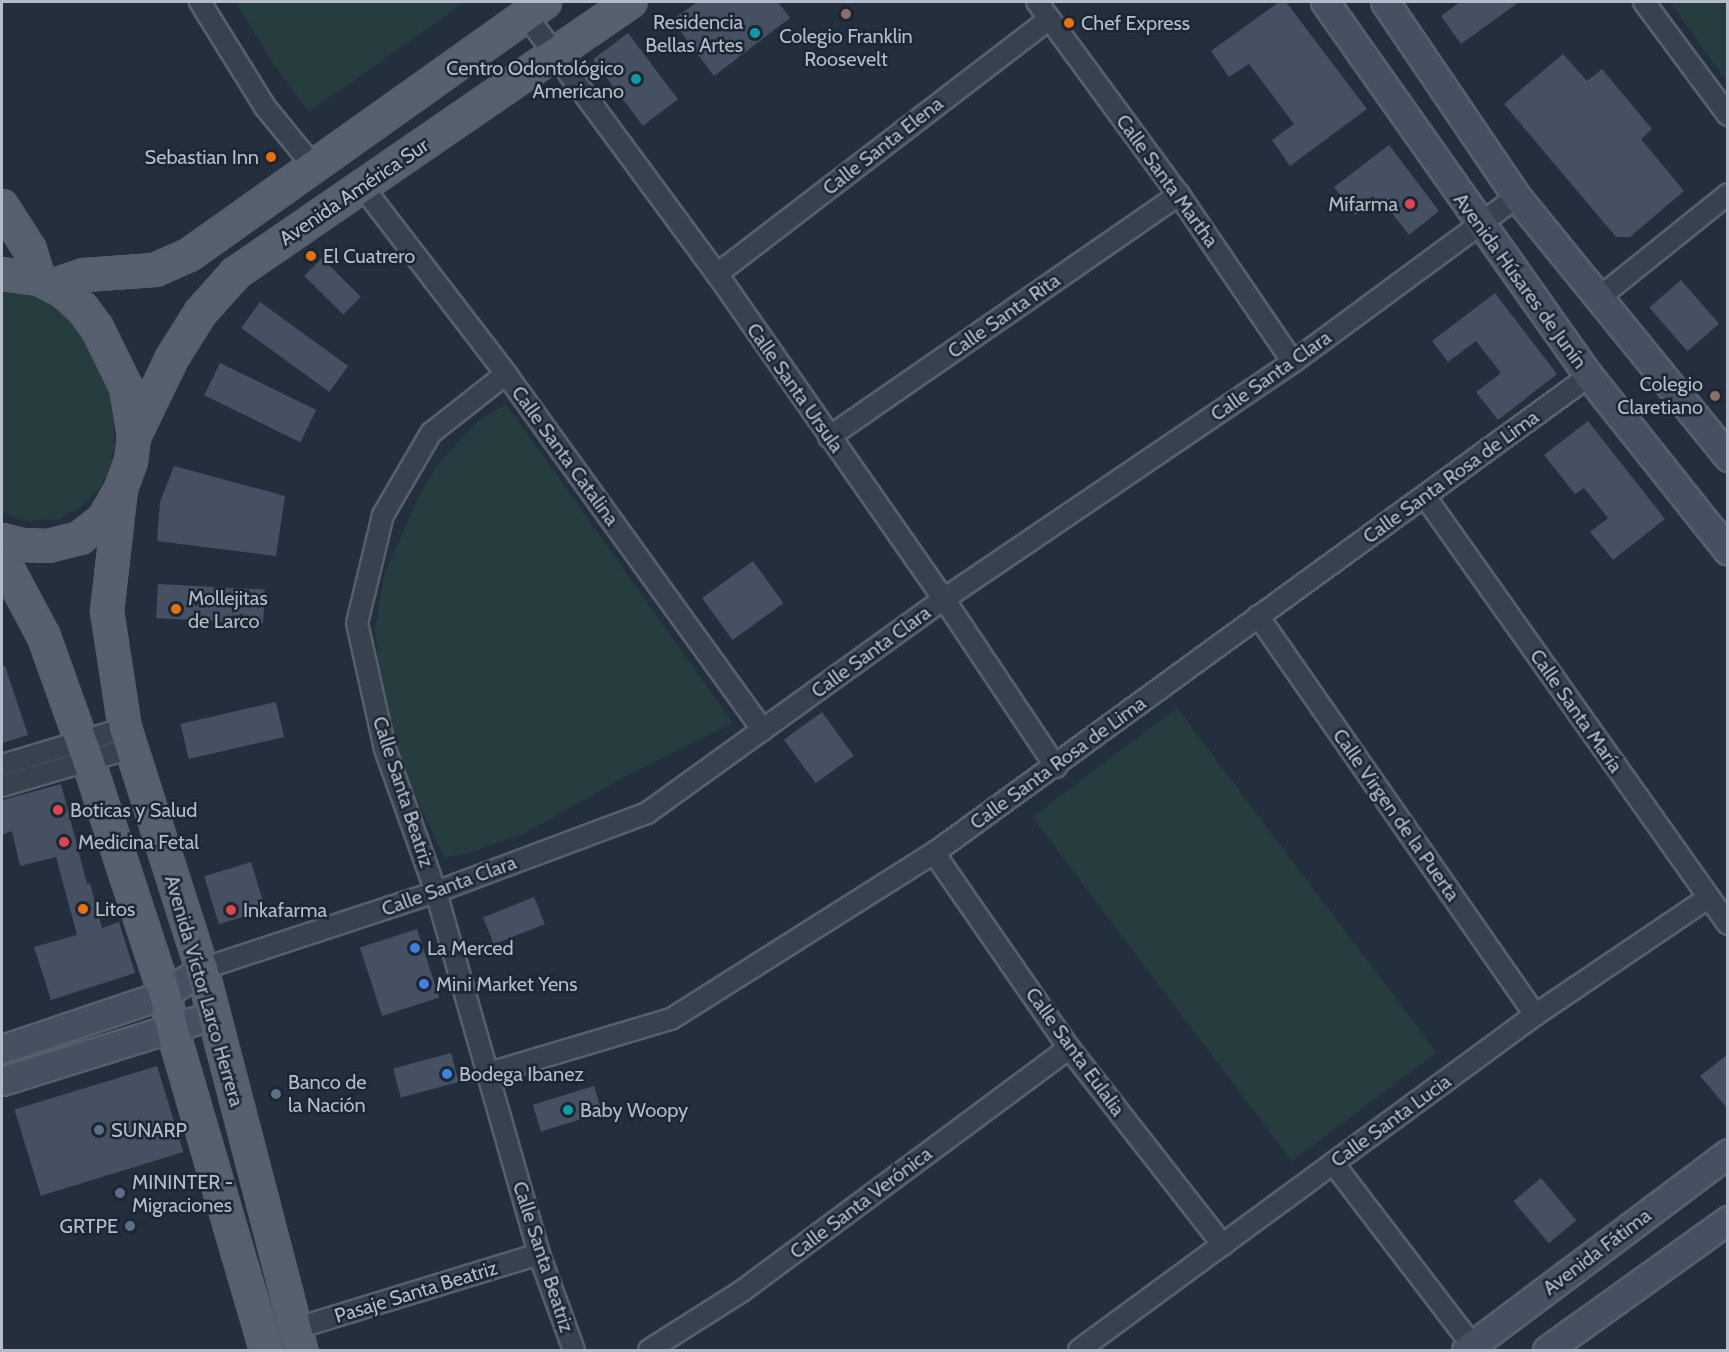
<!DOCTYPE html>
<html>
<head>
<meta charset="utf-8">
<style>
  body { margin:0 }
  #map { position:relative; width:1729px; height:1352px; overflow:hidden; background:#242f3e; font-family:Cabin,sans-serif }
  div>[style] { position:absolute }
  .green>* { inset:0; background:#263c3f; transform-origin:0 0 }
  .building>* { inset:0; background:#455162; transform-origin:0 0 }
  .roads { filter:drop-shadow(2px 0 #565f6c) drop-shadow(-2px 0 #565f6c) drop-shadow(0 2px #565f6c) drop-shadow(0 -2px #565f6c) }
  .street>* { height:20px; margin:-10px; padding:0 10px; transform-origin:10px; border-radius:10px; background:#38414e }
  .secondary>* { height:27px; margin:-13.5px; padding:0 13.5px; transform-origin:13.5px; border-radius:13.5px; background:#465061 }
  .primary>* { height:30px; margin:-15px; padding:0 15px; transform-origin:15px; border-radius:15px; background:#56606e }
  .dots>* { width:16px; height:16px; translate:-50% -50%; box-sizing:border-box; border:3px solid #1d2633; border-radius:50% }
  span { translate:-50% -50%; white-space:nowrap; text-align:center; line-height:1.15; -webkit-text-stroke:5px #1d2633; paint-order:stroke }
  .poi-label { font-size:20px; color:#b4bcc9 }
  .right { translate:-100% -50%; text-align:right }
  .left { translate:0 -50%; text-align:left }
  .street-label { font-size:20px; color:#b4bcc9 }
  .frame { position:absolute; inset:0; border:3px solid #b4bcc9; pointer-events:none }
</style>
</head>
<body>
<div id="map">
  <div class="green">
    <div style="clip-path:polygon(236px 2px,465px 2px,309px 112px,272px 62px)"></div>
    <div style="clip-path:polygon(1670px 2px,1727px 2px,1727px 82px)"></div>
    <div style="clip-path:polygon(2px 272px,83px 319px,110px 384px,115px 444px,109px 469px,100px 488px,82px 506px,59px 519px,24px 521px,2px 512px)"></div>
    <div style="clip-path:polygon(506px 404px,733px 723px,631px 773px,525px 833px,466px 854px,444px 857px,387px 735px,375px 629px,384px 575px,421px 492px,438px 464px,477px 422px)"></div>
    <div style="left:1177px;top:708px;width:431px;height:181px;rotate:53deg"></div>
  </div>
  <div class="building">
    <div style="clip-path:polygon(697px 2px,778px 2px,790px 18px,714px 76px,672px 20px)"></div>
    <div style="clip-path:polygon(1279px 2px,1286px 2px,1367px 109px,1290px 166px,1272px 140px,1294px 124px,1249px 64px,1229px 77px,1211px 51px)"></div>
    <div style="clip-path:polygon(1460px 2px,1519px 2px,1461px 44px,1441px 16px)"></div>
    <div style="left:628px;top:33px;width:83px;height:44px;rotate:53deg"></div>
    <div style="clip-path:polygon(1563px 54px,1587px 81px,1602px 69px,1652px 129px,1641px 139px,1684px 191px,1630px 237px,1616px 237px,1504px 104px)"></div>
    <div style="clip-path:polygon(1389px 145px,1439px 211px,1409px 235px,1380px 198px,1355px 215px,1334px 187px)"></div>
    <div style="left:322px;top:258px;width:55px;height:25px;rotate:45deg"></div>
    <div style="left:1681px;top:280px;width:58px;height:42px;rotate:49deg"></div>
    <div style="clip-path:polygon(1495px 293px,1557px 374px,1498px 420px,1476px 392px,1501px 373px,1476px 341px,1448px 362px,1432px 341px)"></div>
    <div style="left:260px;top:302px;width:109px;height:32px;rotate:36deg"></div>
    <div style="left:220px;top:363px;width:107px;height:36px;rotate:26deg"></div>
    <div style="clip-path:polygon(1588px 421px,1665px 519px,1613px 560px,1590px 532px,1608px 518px,1584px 488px,1575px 494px,1544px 455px)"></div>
    <div style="clip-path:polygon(174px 466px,285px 496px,276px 556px,157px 541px,160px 502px)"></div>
    <div style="left:753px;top:561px;width:52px;height:63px;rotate:54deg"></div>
    <div style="left:158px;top:584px;width:107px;height:34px;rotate:3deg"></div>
    <div style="clip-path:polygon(2px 666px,5px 666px,28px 735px,2px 743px)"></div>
    <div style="left:276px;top:702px;width:36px;height:98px;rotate:77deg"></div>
    <div style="left:822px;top:712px;width:54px;height:47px;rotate:54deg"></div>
    <div style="clip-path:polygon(61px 784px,87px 884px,90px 883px,102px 928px,119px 922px,135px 973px,51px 1000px,34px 947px,77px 935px,56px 857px,20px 866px,12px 831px,2px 835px,2px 800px)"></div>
    <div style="left:251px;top:862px;width:50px;height:49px;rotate:73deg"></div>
    <div style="left:534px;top:897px;width:29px;height:55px;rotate:68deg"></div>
    <div style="left:417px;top:929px;width:72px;height:60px;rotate:72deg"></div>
    <div style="left:451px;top:1053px;width:30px;height:60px;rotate:75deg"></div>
    <div style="clip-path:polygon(1728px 1054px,1728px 1109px,1700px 1076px)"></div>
    <div style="left:157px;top:1066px;width:90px;height:149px;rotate:73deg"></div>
    <div style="left:594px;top:1086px;width:28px;height:64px;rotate:73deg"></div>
    <div style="left:1541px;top:1178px;width:55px;height:36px;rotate:50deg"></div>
  </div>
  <div class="roads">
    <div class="street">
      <div style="left:200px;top:2px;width:123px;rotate:58.2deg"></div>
      <div style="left:265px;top:107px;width:79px;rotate:50.7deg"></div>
      <div style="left:1037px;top:2px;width:240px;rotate:53.7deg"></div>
      <div style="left:1179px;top:195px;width:202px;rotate:55.7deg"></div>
      <div style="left:1644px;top:2px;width:141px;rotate:53.4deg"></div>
      <div style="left:526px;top:15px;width:322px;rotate:53.6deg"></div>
      <div style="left:717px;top:274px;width:396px;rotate:55.1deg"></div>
      <div style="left:944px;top:599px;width:202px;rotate:56.3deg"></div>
      <div style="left:362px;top:186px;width:237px;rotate:52.5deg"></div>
      <div style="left:506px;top:374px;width:439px;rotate:54.2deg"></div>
      <div style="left:717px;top:274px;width:419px;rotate:-37.5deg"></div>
      <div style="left:1600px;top:297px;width:164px;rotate:-38.8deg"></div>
      <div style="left:506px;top:374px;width:95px;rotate:141.8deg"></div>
      <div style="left:431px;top:433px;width:95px;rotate:120.3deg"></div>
      <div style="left:383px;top:515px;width:111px;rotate:103.5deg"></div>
      <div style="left:357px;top:623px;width:129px;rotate:77.5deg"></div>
      <div style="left:385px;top:749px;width:152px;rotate:70.4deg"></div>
      <div style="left:436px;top:892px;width:376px;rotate:74.1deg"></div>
      <div style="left:539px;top:1254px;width:102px;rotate:70deg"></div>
      <div style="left:829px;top:437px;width:426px;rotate:-34.7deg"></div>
      <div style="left:1426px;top:498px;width:522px;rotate:54.67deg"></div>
      <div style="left:1258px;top:616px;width:486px;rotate:55.2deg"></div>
      <div style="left:2px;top:765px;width:128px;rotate:-16.7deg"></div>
      <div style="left:2px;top:786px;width:134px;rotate:-16.4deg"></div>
      <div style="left:934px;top:853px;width:237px;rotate:55.3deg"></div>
      <div style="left:1069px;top:1048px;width:250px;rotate:52deg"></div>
      <div style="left:202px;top:969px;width:246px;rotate:-18.2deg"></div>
      <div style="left:436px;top:892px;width:225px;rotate:-20.5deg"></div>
      <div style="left:647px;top:813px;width:366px;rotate:-35.8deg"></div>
      <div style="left:944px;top:599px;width:422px;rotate:-34.2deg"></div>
      <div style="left:1293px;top:362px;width:278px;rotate:-36.4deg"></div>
      <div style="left:486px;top:1074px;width:193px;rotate:-16.6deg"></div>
      <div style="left:671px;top:1019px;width:311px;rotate:-32.3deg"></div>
      <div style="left:934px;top:853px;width:810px;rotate:-36.06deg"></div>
      <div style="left:1333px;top:1163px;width:235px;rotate:52.6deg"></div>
      <div style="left:294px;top:1329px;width:256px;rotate:-17deg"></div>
      <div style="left:649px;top:1350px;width:110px;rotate:-32.4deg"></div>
      <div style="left:742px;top:1291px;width:407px;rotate:-36.6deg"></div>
      <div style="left:1079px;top:1350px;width:566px;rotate:-36.3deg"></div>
      <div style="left:1535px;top:1015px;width:209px;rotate:-34.1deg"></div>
    </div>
    <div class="secondary">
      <div style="left:1325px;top:2px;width:458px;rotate:54.8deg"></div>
      <div style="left:1589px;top:376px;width:223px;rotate:51.5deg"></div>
      <div style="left:1385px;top:2px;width:235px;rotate:55.9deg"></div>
      <div style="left:1517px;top:197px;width:335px;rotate:50.9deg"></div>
      <div style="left:2px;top:1049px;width:172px;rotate:-18.6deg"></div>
      <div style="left:165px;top:994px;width:45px;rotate:-34deg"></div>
      <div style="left:2px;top:1081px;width:222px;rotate:-17.3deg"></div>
      <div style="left:1466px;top:1350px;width:328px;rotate:-36.9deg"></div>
      <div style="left:1547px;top:1350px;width:223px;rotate:-35.7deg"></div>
    </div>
    <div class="primary">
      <div style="left:2px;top:206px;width:52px;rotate:57.5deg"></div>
      <div style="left:30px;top:250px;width:30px;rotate:73deg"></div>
      <div style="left:2px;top:274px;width:37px;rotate:8deg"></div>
      <div style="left:39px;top:279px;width:27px;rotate:27deg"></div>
      <div style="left:63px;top:291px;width:27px;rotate:42deg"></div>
      <div style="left:83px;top:309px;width:24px;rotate:54deg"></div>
      <div style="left:97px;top:328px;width:66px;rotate:63.8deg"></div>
      <div style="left:126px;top:387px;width:51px;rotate:80.9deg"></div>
      <div style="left:134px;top:437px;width:24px;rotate:97deg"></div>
      <div style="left:131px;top:461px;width:30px;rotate:110deg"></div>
      <div style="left:121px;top:489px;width:34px;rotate:120deg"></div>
      <div style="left:104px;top:519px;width:31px;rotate:142deg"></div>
      <div style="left:80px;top:538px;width:33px;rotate:166deg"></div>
      <div style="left:48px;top:546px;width:26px;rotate:-178deg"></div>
      <div style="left:22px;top:545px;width:21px;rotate:-166deg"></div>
      <div style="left:54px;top:285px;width:33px;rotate:-18deg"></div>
      <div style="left:85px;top:275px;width:70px;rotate:-4.1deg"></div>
      <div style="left:155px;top:270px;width:37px;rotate:-24deg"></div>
      <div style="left:189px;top:255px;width:437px;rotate:-35.4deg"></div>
      <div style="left:134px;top:437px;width:88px;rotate:-64.3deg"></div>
      <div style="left:172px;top:358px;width:54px;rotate:-57.8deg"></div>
      <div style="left:201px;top:312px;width:52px;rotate:-48.1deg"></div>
      <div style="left:236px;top:273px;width:479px;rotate:-34.5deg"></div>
      <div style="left:121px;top:489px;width:123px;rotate:96.5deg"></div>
      <div style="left:107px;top:611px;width:118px;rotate:81.3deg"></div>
      <div style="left:125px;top:728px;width:253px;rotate:72.3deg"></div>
      <div style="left:202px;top:969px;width:394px;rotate:75.4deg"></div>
      <div style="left:2px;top:558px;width:89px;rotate:62deg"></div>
      <div style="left:44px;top:637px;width:131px;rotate:70.3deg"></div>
      <div style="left:88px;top:760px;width:246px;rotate:71.8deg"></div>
      <div style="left:165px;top:994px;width:35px;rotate:78deg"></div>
      <div style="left:172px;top:1028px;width:335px;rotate:73.7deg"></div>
    </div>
  </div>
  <div class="dots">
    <div style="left:846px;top:14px;background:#8d6e63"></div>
    <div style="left:1069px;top:23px;background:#e8710a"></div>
    <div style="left:755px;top:33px;background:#0f9aa8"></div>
    <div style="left:636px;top:79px;background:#0f9aa8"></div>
    <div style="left:271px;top:157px;background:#e8710a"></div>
    <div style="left:1410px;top:204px;background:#e0444e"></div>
    <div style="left:311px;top:256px;background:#e8710a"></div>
    <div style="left:1715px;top:396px;background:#8d6e63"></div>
    <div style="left:176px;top:609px;background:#e8710a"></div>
    <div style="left:58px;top:810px;background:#e0444e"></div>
    <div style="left:64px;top:842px;background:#e0444e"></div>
    <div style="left:83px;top:909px;background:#e8710a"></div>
    <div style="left:231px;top:910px;background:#e0444e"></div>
    <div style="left:415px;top:948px;background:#3f7fe0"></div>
    <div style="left:424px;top:984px;background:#3f7fe0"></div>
    <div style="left:447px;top:1074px;background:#3f7fe0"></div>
    <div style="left:276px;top:1094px;background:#5c6f8a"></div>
    <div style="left:568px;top:1110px;background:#0f9aa8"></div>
    <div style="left:99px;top:1130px;background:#5c6f8a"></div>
    <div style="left:120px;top:1193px;background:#5c6f8a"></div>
    <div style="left:130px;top:1226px;background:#5c6f8a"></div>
  </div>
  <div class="poi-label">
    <span class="right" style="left:743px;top:34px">Residencia<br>Bellas Artes</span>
    <span class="left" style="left:1081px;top:23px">Chef Express</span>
    <span style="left:846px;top:48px">Colegio Franklin<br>Roosevelt</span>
    <span class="right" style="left:624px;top:80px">Centro Odontológico<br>Americano</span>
    <span class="right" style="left:259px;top:157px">Sebastian Inn</span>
    <span class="right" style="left:1398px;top:204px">Mifarma</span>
    <span class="left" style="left:323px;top:256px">El Cuatrero</span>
    <span class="right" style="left:1703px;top:396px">Colegio<br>Claretiano</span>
    <span class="left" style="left:188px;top:610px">Mollejitas<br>de Larco</span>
    <span class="left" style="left:70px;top:810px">Boticas y Salud</span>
    <span class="left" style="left:78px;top:842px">Medicina Fetal</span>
    <span class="left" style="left:95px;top:909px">Litos</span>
    <span class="left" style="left:243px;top:910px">Inkafarma</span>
    <span class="left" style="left:427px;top:948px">La Merced</span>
    <span class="left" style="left:436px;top:984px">Mini Market Yens</span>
    <span class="left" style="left:459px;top:1074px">Bodega Ibanez</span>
    <span class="left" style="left:288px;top:1094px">Banco de<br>la Nación</span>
    <span class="left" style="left:580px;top:1110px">Baby Woopy</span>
    <span class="left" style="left:111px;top:1130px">SUNARP</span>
    <span class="left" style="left:132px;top:1194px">MININTER -<br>Migraciones</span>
    <span class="right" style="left:118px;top:1226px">GRTPE</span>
  </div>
  <div class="street-label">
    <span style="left:883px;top:146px;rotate:-38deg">Calle Santa Elena</span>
    <span style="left:1167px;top:181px;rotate:54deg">Calle Santa Martha</span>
    <span style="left:354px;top:192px;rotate:-34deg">Avenida América Sur</span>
    <span style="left:1520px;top:281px;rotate:54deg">Avenida Húsares de Junín</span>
    <span style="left:1004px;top:316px;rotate:-35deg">Calle Santa Rita</span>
    <span style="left:1271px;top:376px;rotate:-35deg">Calle Santa Clara</span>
    <span style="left:795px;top:388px;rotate:55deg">Calle Santa Ursula</span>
    <span style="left:565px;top:456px;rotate:54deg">Calle Santa Catalina</span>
    <span style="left:1451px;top:477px;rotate:-36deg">Calle Santa Rosa de Lima</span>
    <span style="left:871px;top:652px;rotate:-36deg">Calle Santa Clara</span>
    <span style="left:1576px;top:711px;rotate:55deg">Calle Santa María</span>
    <span style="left:1058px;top:763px;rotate:-36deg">Calle Santa Rosa de Lima</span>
    <span style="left:403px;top:792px;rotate:72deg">Calle Santa Beatriz</span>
    <span style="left:1396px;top:815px;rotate:55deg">Calle Virgen de la Puerta</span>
    <span style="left:449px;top:886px;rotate:-20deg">Calle Santa Clara</span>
    <span style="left:204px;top:991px;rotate:74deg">Avenida Víctor Larco Herrera</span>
    <span style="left:1075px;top:1052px;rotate:54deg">Calle Santa Eulalia</span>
    <span style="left:1391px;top:1121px;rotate:-36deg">Calle Santa Lucia</span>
    <span style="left:861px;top:1203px;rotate:-37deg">Calle Santa Verónica</span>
    <span style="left:1597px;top:1252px;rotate:-37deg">Avenida Fátima</span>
    <span style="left:543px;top:1257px;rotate:72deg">Calle Santa Beatriz</span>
    <span style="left:416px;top:1292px;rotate:-17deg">Pasaje Santa Beatriz</span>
  </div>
  <div class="frame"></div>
</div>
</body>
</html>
